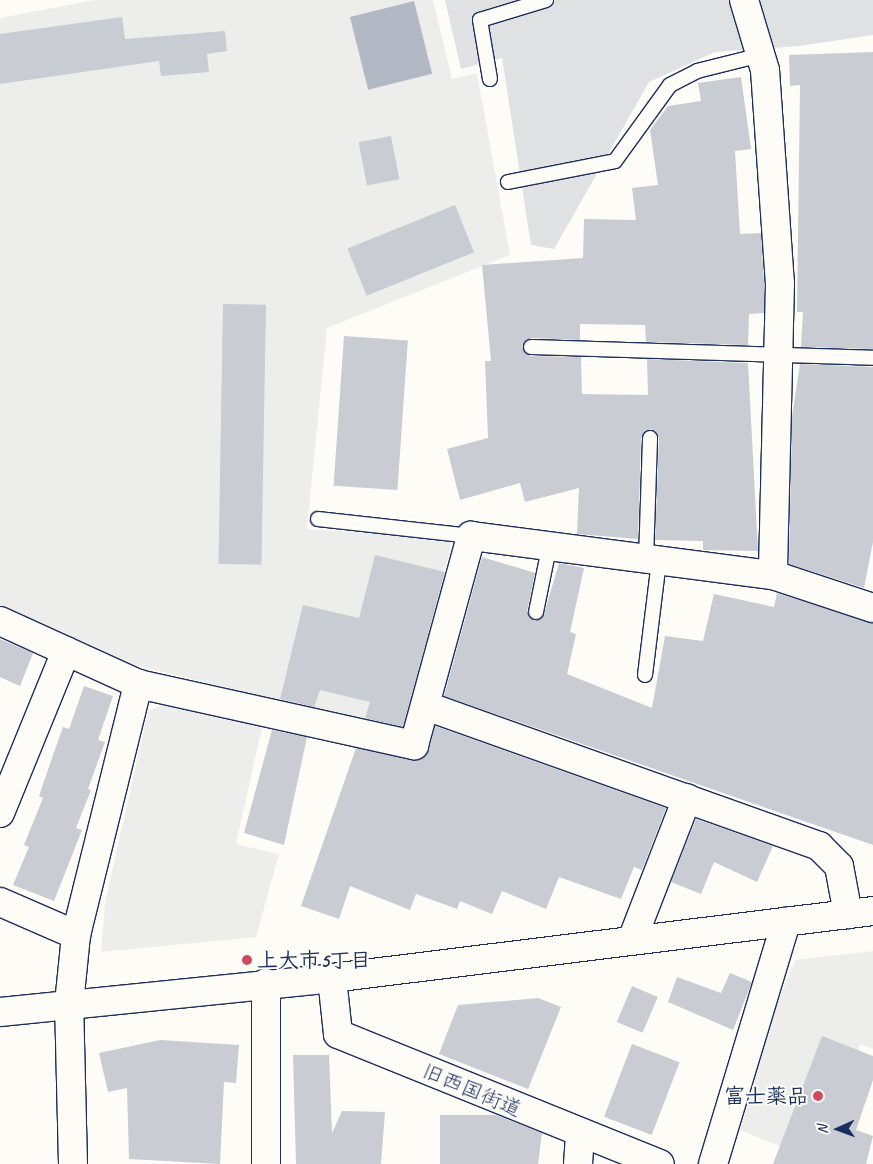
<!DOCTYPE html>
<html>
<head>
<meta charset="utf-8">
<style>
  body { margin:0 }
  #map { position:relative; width:873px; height:1164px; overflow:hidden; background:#fdfcf7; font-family:Caveat,"Klee One",sans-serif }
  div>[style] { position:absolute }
  .built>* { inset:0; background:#edeeec }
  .green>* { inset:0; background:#e0e1e3 }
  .water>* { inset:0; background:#b3b8c5; transform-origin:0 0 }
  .building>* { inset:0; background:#c9ccd3; transform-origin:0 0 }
  .roads { filter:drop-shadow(1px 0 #1b2f5e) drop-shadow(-1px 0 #1b2f5e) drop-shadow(0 1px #1b2f5e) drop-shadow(0 -1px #1b2f5e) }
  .service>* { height:14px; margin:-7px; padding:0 7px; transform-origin:7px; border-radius:7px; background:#fdfcf7 }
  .minor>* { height:28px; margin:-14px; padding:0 14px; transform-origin:14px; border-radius:14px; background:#fdfcf7 }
  .tertiary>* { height:28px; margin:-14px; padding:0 14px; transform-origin:14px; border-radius:14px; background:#fdfcf7 }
  .dots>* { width:14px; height:14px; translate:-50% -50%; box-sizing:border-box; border:2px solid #fdfcf7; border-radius:50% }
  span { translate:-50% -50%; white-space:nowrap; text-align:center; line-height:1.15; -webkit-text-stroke:4px #fdfcf7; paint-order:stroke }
  .poi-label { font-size:21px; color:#1b2f5e; font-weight:700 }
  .left { translate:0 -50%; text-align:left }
  .right { translate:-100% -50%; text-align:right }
  .street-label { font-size:21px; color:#1b2f5e }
  .north { position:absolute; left:813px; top:1104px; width:50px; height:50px; -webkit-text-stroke:4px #fdfcf7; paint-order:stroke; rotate:268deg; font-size:14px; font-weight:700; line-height:20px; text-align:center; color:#1b2f5e }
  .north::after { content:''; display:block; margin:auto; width:18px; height:22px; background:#1b2f5e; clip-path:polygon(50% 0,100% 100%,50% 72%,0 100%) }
</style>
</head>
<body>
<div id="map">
  <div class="built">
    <div style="clip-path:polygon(94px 0,433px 0,452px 79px,477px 73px,510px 255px,327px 328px,307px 529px,453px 538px,402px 731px,123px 662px,0 608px,0 18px)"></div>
    <div style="clip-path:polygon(171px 701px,263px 723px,236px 844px,279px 854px,256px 937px,101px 952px,105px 903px,148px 711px)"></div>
    <div style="clip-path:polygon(873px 951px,873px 1049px,860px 1044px,814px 1160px,740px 1130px,775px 1010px,795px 960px)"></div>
  </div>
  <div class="green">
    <div style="clip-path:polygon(445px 0,873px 0,873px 35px,799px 46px,715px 52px,649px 82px,554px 249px,531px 245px,502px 58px,461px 69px)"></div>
  </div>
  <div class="water">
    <div style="left:414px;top:1px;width:75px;height:66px;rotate:76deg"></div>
  </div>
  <div class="building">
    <div style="clip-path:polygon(122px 17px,125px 39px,225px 31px,227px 51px,207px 54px,209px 72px,161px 76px,159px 61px,0 84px,0 34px)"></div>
    <div style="clip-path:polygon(873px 52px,873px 349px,801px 347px,803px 312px,797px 312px,800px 85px,790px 86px,789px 55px)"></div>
    <div style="clip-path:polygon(741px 77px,751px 149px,735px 151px,740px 234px,761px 233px,764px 283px,764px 313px,749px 314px,748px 345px,646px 342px,645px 325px,580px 324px,580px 340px,531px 338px,522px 347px,531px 356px,581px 357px,582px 394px,648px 395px,647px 359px,748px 363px,758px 551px,703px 550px,703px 541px,655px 540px,659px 438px,651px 429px,641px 438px,638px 539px,577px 534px,579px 488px,525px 502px,520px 483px,460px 500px,447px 449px,488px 438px,485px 361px,491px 361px,482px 265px,583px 258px,584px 219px,636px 220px,632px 188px,658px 185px,650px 130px,668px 106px,701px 101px,698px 83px)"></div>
    <div style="left:391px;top:136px;width:44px;height:33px;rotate:79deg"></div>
    <div style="left:455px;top:205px;width:51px;height:116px;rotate:68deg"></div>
    <div style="left:223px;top:304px;width:43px;height:260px;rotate:1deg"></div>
    <div style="left:344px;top:336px;width:64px;height:150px;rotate:4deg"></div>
    <div style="clip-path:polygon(800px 364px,873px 367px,873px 542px,864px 588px,789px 564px,792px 417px)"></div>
    <div style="clip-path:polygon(375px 555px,445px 572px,403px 727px,365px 718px,370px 702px,320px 690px,314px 707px,280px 699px,303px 605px,359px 618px)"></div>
    <div style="clip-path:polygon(482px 557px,535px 573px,527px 611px,535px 621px,544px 614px,559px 563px,584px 568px,570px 632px,576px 634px,567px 674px,652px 708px,665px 636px,703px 641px,714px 594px,774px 607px,777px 593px,873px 623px,873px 845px,444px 696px)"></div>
    <div style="clip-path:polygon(0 639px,33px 653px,20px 686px,0 677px)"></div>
    <div style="clip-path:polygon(84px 686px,113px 696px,98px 740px,105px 742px,88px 789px,91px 790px,76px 828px,82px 830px,54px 901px,13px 885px,29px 847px,24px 845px,43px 798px,39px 796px,52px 758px,63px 727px,69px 729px)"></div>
    <div style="clip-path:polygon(435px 726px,666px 808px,642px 870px,634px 867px,621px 899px,559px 877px,546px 909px,502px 891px,492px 914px,460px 901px,457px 909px,416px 894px,410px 910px,350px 886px,339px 919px,301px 906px,356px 748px,418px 760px,429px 750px)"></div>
    <div style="clip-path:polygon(272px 730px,307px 737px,284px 845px,244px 833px)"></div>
    <div style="clip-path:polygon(696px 819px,773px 846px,757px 882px,714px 862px,701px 894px,671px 882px)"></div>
    <div style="clip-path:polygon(730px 973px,752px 982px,733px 1030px,668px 1002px,677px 977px,721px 993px)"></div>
    <div style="left:632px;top:986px;width:28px;height:39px;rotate:23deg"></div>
    <div style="clip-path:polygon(538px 998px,561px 1007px,528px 1089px,439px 1054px,458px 1005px)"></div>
    <div style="clip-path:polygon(822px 1036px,873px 1056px,873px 1080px,856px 1130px,873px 1136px,866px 1164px,773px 1164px)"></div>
    <div style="clip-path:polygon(160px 1040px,239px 1045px,236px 1083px,224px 1082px,220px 1164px,129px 1159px,127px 1088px,108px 1092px,99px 1053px)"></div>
    <div style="left:632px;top:1044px;width:51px;height:78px;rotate:21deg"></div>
    <div style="clip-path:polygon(293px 1055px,329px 1055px,332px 1133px,342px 1111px,385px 1112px,381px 1164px,296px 1164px)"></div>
    <div style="clip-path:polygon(440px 1115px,496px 1115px,542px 1133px,538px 1164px,440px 1164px)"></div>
  </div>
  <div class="roads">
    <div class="service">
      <div style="left:490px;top:79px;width:60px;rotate:-99.6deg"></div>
      <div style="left:480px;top:20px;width:69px;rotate:-16.9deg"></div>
      <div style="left:508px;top:182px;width:109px;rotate:-11.1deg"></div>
      <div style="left:615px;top:161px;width:94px;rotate:-54.1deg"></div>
      <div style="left:670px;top:85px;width:30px;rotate:-27deg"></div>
      <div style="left:697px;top:71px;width:66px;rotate:-14deg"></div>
      <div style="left:531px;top:347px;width:342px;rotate:1.8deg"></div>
      <div style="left:318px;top:519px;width:154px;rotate:6.3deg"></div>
      <div style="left:646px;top:560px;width:122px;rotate:-88.1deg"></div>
      <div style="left:536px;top:612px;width:65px;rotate:-78.5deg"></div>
      <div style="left:645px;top:675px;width:115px;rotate:-83deg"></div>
    </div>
    <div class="minor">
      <div style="left:744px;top:0;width:73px;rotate:73.3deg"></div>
      <div style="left:765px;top:70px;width:214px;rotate:86deg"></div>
      <div style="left:780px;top:283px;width:292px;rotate:91.4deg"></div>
      <div style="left:0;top:621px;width:152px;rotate:24.5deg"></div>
      <div style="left:138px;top:684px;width:283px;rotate:12.5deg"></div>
      <div style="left:414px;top:745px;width:217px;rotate:-74.7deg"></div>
      <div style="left:471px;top:536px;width:305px;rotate:7.4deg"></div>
      <div style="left:773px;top:575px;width:105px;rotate:18.3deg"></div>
      <div style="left:426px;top:706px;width:417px;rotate:19.6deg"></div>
      <div style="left:819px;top:846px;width:28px;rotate:45deg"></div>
      <div style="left:839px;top:866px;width:49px;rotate:79.4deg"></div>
      <div style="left:0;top:813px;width:175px;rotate:-67.8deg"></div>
      <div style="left:0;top:902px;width:83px;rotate:23.5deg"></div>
      <div style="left:632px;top:940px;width:152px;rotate:-68.8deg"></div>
      <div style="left:332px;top:978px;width:56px;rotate:83.9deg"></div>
      <div style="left:338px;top:1034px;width:347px;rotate:22deg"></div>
      <div style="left:73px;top:1164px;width:160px;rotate:-91.4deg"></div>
      <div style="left:69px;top:1004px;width:69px;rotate:-84.2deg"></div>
      <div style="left:76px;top:935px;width:259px;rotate:-76.1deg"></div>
      <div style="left:266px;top:1164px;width:181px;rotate:-90deg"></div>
      <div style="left:578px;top:1164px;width:29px;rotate:-86deg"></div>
      <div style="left:713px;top:1164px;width:253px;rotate:-73.2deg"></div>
    </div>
    <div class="tertiary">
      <div style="left:0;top:1012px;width:334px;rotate:-5.8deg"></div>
      <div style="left:332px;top:978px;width:545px;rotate:-7.06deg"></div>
    </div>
  </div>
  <div class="dots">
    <div style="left:247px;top:960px;background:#d1495b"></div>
    <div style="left:818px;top:1096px;background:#d1495b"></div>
  </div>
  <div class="poi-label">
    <span class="left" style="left:257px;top:960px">上大市5丁目</span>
    <span class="right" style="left:808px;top:1096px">富士薬品</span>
  </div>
  <div class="street-label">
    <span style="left:472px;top:1090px;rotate:23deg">旧西国街道</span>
  </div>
  <div class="north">N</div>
</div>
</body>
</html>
